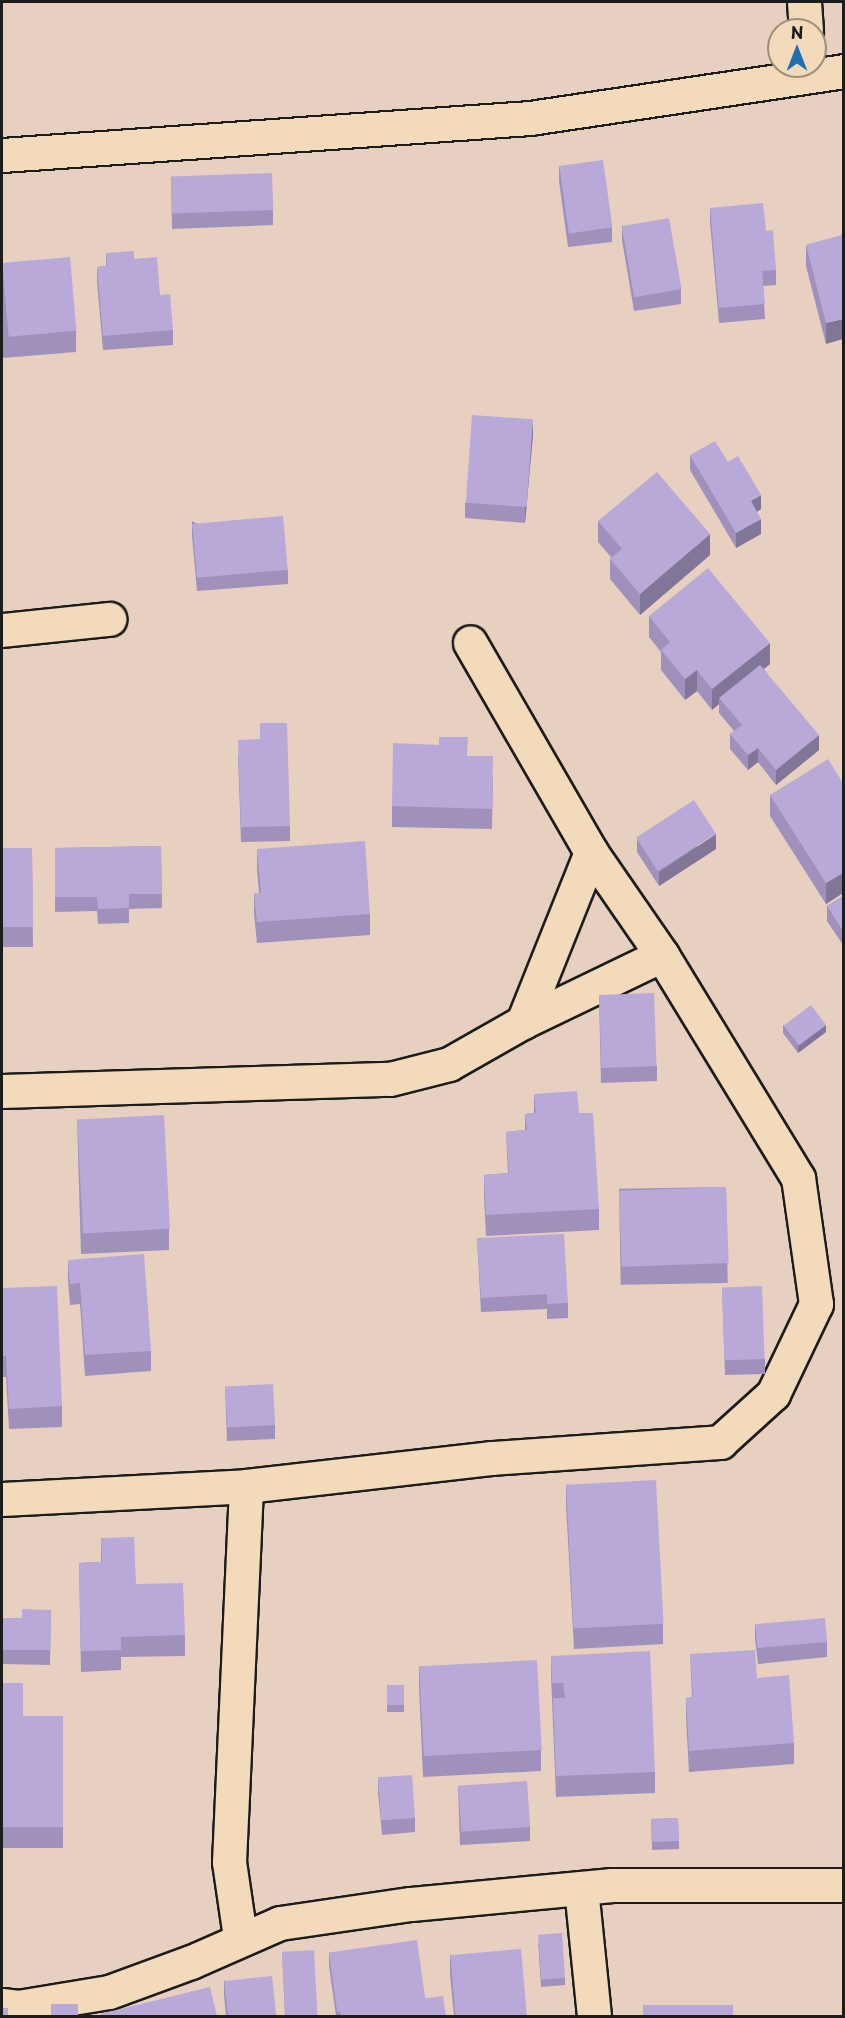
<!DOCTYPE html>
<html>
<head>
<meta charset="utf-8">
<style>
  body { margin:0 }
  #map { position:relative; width:845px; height:2018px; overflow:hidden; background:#e7d0c0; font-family:"Playpen Sans",sans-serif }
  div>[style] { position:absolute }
  .roads { filter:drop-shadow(2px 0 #1c1c1c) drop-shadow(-2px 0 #1c1c1c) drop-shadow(0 2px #1c1c1c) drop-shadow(0 -2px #1c1c1c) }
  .minor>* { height:33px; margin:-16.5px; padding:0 16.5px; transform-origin:16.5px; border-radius:16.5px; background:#f2daba }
  .wall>* { inset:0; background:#9f91bb; transform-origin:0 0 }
  .shaded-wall>* { inset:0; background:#827698 }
  .building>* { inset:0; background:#b9a9d9; transform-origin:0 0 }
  span { translate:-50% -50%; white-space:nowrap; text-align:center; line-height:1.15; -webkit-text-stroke:4.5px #f2daba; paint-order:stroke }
  .frame { position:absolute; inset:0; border:3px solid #1c1c1c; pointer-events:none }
  .north { position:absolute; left:767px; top:18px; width:60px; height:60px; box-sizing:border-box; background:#f2daba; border:2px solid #9c8e7b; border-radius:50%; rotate:0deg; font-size:16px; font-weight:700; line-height:24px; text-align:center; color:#1c1c1c }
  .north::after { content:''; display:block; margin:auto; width:21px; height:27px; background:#1f6fb2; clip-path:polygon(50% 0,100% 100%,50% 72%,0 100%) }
</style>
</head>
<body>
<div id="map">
  <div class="roads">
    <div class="minor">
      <div style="left:804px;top:2px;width:28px;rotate:86deg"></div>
      <div style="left:2px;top:155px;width:529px;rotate:-4.01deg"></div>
      <div style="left:530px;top:118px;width:317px;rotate:-8.5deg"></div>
      <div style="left:2px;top:630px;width:108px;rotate:-5.9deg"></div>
      <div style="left:523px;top:1022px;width:183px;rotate:-68.2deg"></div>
      <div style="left:2px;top:1091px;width:388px;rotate:-1.8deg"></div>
      <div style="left:390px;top:1079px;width:61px;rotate:-14.3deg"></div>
      <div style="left:449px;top:1064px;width:85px;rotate:-29.6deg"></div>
      <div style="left:523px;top:1022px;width:154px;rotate:-25.7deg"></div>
      <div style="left:2px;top:1499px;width:244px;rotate:-3deg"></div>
      <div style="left:246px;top:1486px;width:248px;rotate:-6.5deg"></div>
      <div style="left:492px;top:1458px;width:229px;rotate:-4deg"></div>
      <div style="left:720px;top:1442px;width:72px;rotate:-42.2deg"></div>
      <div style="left:773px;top:1394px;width:100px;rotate:-64.5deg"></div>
      <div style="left:816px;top:1304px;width:127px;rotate:-98.1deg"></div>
      <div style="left:798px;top:1178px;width:261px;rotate:-121.4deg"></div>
      <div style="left:662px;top:955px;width:125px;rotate:-124.6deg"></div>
      <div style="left:591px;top:852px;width:242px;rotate:-120deg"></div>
      <div style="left:581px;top:1888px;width:129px;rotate:84.2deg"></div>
      <div style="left:240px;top:1937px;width:76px;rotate:-98.3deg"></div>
      <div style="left:229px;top:1862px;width:376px;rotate:-87.4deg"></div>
      <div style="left:2px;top:2005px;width:16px;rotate:7deg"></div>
      <div style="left:18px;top:2007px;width:92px;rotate:-9.4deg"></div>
      <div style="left:109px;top:1992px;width:87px;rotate:-20.1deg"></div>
      <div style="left:191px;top:1962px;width:97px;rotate:-23.7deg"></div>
      <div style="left:280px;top:1923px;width:132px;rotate:-8.3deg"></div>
      <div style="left:411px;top:1904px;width:202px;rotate:-5.4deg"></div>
      <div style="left:612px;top:1885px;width:232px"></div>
    </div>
  </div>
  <div class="wall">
    <div style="clip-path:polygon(559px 166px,612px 227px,612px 242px,568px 247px,559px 181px)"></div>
    <div style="clip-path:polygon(171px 177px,273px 210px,273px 225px,172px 229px)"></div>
    <div style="clip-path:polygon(710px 208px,766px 231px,776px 270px,776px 285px,763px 286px,765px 319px,719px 323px,710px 222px)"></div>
    <div style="clip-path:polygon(622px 225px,681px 289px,681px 304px,634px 311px,622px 240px)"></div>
    <div style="clip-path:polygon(843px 235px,826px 344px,806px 266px,806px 245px)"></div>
    <div style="clip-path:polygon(106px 253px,134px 259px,160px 295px,173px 330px,173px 345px,103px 350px,97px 282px,97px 267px,106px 266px)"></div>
    <div style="clip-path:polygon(2px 262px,76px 331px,76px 352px,2px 358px)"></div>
    <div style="clip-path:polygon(533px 434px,525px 523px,465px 518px,465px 503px)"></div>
    <div style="clip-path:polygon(690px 455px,728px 462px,761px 509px,757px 512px,761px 534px,736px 548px,690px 470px)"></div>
    <div style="clip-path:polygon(192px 521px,288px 570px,288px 584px,197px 591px,192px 536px)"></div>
    <div style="clip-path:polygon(598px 521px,710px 555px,640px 615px,610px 579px,610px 559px,611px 557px,598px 542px)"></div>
    <div style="clip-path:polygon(649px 616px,770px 664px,764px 669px,819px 750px,776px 785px,758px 762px,748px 770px,730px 749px,730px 734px,734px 731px,719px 713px,719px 704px,712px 710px,697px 691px,685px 700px,661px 670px,661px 652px,649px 637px)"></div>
    <div style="clip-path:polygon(260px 739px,290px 826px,290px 841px,241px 842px,238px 755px)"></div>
    <div style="clip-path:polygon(468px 756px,493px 777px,492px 829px,392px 827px,392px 806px)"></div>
    <div style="clip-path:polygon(843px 783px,843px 893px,826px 904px,770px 816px,770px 795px)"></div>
    <div style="clip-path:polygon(637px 838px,716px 849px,659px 886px,637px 852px)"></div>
    <div style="clip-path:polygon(161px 846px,162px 908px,129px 909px,129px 923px,98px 924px,97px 911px,55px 912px,55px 848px)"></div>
    <div style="clip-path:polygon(2px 848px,32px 848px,33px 947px,2px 947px,2px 958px)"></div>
    <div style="clip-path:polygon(257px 849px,370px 914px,370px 935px,257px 943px,254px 914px,254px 893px,259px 893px,257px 870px)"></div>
    <div style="clip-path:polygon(843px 896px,843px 945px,827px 921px,827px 906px)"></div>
    <div style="clip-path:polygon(599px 996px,657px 1066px,657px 1081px,601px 1083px)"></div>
    <div style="clip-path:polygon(783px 1025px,826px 1032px,798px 1053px,783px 1033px)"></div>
    <div style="clip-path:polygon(534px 1094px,579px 1113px,599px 1209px,599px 1230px,486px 1236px,484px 1196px,484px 1175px,508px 1173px,506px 1132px,525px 1130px,525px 1114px,534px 1113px)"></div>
    <div style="clip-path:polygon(77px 1119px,169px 1229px,169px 1250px,81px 1254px)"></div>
    <div style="left:726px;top:1187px;width:96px;height:107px;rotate:89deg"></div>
    <div style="clip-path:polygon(477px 1238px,568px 1303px,568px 1318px,547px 1319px,547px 1309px,481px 1312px)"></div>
    <div style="clip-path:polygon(68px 1260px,151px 1351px,151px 1371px,85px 1376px,80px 1304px,70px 1305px,68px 1280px)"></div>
    <div style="clip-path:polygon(2px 1288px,62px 1406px,62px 1427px,9px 1429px,6px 1377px,2px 1377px)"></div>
    <div style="clip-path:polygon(722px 1288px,765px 1359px,765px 1374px,725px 1375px)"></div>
    <div style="clip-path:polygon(225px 1386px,275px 1425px,275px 1439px,227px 1441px)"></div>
    <div style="clip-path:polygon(566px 1484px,663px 1624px,663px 1644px,574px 1649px,566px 1505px)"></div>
    <div style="clip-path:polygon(101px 1538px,136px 1584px,185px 1635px,185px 1656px,121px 1657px,121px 1670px,81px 1672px,79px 1563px,101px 1562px)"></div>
    <div style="clip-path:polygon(51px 1610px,50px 1665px,2px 1664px,2px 1618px,22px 1618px)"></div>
    <div style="clip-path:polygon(755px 1625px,827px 1642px,827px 1657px,758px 1664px,755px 1639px)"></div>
    <div style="clip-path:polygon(690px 1654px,757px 1678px,794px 1743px,794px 1764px,689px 1772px,686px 1718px,686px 1698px,692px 1697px)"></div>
    <div style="clip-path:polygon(551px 1656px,655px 1772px,655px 1793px,556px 1797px,551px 1676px)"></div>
    <div style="clip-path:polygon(419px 1666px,541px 1750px,541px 1771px,423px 1777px,419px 1687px)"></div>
    <div style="clip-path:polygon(2px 1683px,23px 1716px,63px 1716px,63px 1848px,2px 1848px)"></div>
    <div style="left:387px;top:1685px;width:17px;height:27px"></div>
    <div style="clip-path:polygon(378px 1777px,415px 1818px,415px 1832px,382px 1835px,378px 1792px)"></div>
    <div style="clip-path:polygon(458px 1786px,530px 1827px,530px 1841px,460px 1845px)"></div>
    <div style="left:678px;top:1818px;width:31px;height:27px;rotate:88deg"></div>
    <div style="clip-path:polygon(538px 1942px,565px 1978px,565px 1985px,541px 1987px)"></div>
    <div style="clip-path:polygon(282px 1952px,318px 2016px,285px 2016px)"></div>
    <div style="clip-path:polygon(329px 1952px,425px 1999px,446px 2016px,336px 2016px,329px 1966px)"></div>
    <div style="clip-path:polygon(450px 1954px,527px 2016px,454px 2016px,450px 1975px)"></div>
    <div style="clip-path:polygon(224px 1980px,276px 2016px,226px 2016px,224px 1995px)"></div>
  </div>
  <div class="shaded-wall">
    <div style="clip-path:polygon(843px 319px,843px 339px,826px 344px,826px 323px)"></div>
    <div style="clip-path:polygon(533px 419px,533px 434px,525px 523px,525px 508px)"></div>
    <div style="clip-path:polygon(761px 495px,761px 509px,751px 516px,751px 501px)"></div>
    <div style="clip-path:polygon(761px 519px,761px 534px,736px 548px,736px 533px)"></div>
    <div style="clip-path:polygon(710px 534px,710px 555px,640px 615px,640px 594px)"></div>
    <div style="clip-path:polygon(770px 643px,770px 664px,722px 702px,719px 698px,719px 704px,712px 710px,712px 689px)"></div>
    <div style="clip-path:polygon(697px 670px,697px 691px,685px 700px,685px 679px)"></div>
    <div style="clip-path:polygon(819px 735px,819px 750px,776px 785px,776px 770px)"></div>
    <div style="clip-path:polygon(758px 748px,758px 762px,748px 770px,748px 755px)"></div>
    <div style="clip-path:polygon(716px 834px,716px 849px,659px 886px,659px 872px)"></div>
    <div style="clip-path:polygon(843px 873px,843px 893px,826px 904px,826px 883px)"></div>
    <div style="clip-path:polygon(826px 1025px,826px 1032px,798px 1053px,798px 1045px)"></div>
  </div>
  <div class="building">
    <div style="left:603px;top:160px;width:68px;height:44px;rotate:82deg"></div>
    <div style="left:272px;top:173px;width:37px;height:101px;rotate:88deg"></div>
    <div style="clip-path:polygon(763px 203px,766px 231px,773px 230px,776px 270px,762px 271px,765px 304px,719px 308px,710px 208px)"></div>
    <div style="left:669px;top:218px;width:72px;height:48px;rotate:80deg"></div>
    <div style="clip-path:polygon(843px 235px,843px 319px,826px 323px,806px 245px)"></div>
    <div style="clip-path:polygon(134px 251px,134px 259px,157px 257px,160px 295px,170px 294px,173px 330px,103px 336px,97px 267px,107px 266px,106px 253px)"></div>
    <div style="left:70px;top:257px;width:74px;height:68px;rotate:85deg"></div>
    <div style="left:472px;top:415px;width:61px;height:88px;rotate:4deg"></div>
    <div style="clip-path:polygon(715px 441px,728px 462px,738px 456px,761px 495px,751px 501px,761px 519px,736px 533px,690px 455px)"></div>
    <div style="clip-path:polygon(657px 472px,710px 534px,640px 594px,610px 559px,622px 549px,598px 521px)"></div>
    <div style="left:283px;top:516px;width:54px;height:91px;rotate:85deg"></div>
    <div style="clip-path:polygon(708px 568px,770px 643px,712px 689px,697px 670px,685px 679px,661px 650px,670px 642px,649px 616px)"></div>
    <div style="clip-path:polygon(760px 665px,819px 735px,776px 770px,758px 748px,748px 755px,730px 734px,742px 725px,719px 698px)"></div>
    <div style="clip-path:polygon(260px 723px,287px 723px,290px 826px,241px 827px,238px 740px,260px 739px)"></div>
    <div style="clip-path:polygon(439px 737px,468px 737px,467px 756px,493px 756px,492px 809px,392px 806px,393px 743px,439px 745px)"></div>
    <div style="clip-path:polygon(828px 759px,843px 783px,843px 873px,826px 883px,770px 795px)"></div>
    <div style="left:694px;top:800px;width:40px;height:69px;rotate:57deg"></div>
    <div style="clip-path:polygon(365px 841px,370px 914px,257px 922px,254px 893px,261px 893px,257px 849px)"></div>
    <div style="clip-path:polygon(161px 846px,162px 894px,129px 894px,129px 908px,98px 909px,97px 897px,55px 897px,55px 848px)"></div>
    <div style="clip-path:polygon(2px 848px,32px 848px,33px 927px,2px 927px,2px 937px)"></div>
    <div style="clip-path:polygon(843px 896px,843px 931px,827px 906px)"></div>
    <div style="left:654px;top:993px;width:73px;height:55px;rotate:88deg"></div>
    <div style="left:811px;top:1005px;width:25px;height:34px;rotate:53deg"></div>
    <div style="clip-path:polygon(577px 1091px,579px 1113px,593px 1113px,599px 1209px,486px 1215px,484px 1175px,509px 1173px,506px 1132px,527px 1130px,525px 1114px,536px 1113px,534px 1094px)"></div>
    <div style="left:164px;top:1115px;width:114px;height:87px;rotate:87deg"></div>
    <div style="left:726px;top:1187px;width:76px;height:107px;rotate:88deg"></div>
    <div style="clip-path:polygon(564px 1234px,568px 1303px,547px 1304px,547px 1294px,481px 1298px,477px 1238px)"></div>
    <div style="clip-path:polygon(144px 1254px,151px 1351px,85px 1355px,80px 1283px,70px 1284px,68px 1260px)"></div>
    <div style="clip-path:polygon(57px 1286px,62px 1406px,9px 1409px,6px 1356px,2px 1356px,2px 1288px)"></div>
    <div style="left:762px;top:1286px;width:73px;height:40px;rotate:88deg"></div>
    <div style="left:273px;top:1384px;width:41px;height:48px;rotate:87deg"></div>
    <div style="left:656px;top:1480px;width:144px;height:90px;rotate:87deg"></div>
    <div style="clip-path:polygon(134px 1537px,136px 1584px,183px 1583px,185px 1635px,121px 1637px,121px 1650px,81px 1651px,79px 1563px,102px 1562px,101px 1538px)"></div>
    <div style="clip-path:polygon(22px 1609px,51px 1610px,50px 1650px,2px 1650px,2px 1618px,22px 1618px)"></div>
    <div style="left:825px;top:1618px;width:24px;height:70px;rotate:85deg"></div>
    <div style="clip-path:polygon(755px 1650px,757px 1678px,789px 1675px,794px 1743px,689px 1751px,686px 1698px,693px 1697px,690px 1654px)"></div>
    <div style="clip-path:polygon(650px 1651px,655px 1772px,556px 1776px,553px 1698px,565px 1698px,563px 1683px,552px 1683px,551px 1656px)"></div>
    <div style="left:537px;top:1660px;width:90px;height:118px;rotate:87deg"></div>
    <div style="left:2px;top:1683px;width:21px;height:33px"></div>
    <div style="left:387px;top:1685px;width:17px;height:20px"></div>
    <div style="left:2px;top:1716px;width:61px;height:111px"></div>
    <div style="left:412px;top:1775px;width:43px;height:34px;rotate:86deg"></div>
    <div style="left:527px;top:1781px;width:46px;height:69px;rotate:86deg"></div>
    <div style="left:678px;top:1818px;width:23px;height:27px;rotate:88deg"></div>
    <div style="left:562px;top:1933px;width:45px;height:24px;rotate:86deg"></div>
    <div style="left:417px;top:1940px;width:60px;height:89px;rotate:82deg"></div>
    <div style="left:521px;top:1949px;width:67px;height:71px;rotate:85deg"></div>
    <div style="left:314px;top:1950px;width:66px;height:32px;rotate:87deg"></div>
    <div style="left:272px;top:1976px;width:40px;height:48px;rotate:84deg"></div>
    <div style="clip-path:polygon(210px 1987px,217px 2016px,101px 2016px,100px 2014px)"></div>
    <div style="clip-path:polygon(443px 1996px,446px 2016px,341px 2016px,340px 2010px)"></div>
    <div style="left:78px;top:2004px;width:12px;height:27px;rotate:90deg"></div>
    <div style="left:643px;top:2005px;width:90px;height:11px"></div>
    <div style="left:2px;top:2008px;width:6px;height:8px"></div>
  </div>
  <div class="frame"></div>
  <div class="north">N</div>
</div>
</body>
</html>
